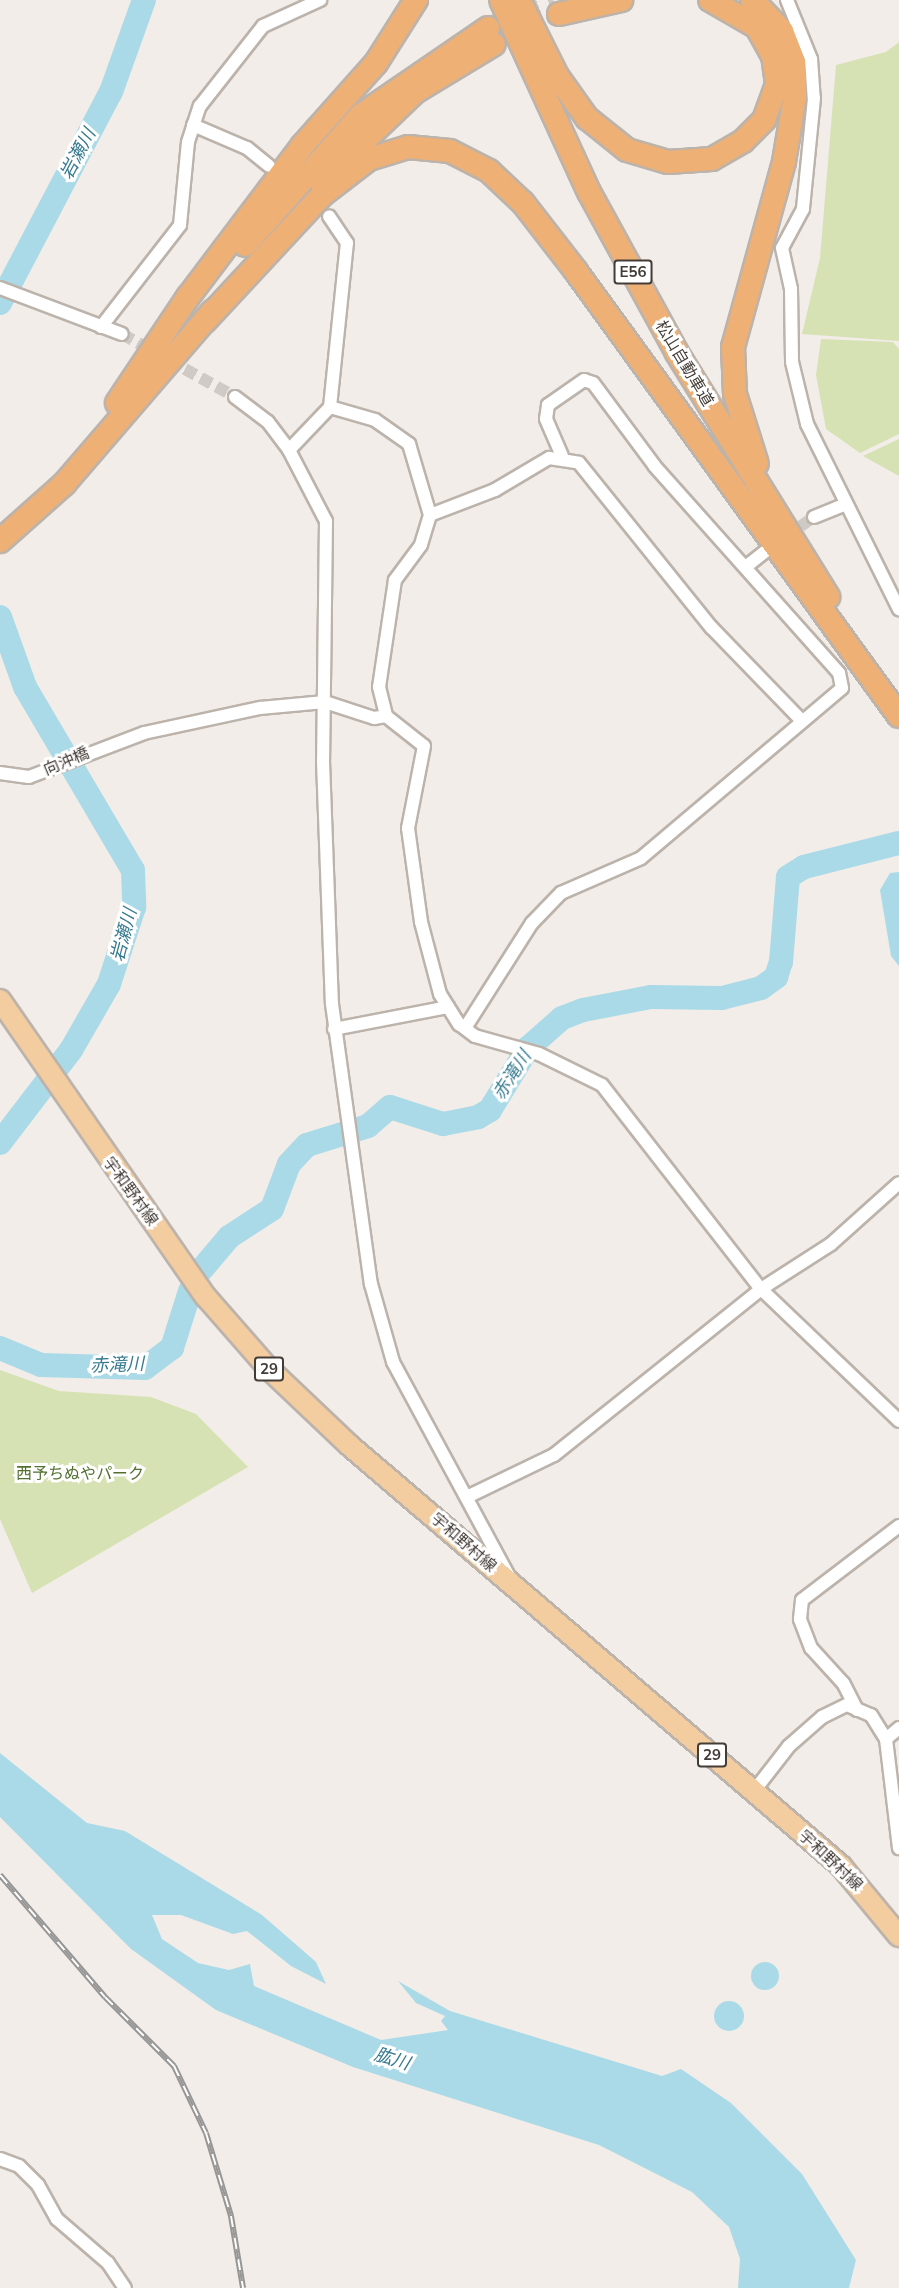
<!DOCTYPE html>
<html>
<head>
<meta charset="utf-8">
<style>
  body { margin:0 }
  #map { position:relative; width:899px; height:2288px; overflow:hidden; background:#f2ede8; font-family:Mulish,"Noto Sans JP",sans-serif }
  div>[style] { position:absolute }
  .green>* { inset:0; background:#d6e2b4 }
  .water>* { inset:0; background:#aadae8 }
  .round { border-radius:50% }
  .river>* { height:24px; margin:-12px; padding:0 12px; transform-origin:12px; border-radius:12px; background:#aadae8 }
  .street-tunnel>* { height:12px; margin-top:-6px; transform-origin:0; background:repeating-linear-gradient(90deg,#cfcac5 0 12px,transparent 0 18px) }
  .highway-tunnel>* { height:22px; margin-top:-11px; transform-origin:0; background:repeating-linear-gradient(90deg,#cfcac5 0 22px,transparent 0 33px) }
  .roads { filter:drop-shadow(2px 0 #bcb3ab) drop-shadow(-2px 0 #bcb3ab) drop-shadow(0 2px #bcb3ab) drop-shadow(0 -2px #bcb3ab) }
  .street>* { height:12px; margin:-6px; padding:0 6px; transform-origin:6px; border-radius:6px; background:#fff }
  .primary>* { height:20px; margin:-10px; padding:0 10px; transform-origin:10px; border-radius:10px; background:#f3cc9f }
  .highway>* { height:22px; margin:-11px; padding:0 11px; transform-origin:11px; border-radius:11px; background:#efb076 }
  .rail>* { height:6px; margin-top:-3px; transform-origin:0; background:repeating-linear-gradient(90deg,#fff 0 11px,#969696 0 22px); box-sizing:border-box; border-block:2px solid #969696 }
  span { translate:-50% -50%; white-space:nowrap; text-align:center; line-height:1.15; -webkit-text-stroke:6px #fff; paint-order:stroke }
  .shield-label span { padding:2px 4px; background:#fff; border:2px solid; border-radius:4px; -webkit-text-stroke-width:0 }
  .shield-label { font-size:15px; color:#443d37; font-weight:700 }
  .street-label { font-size:16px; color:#443d37 }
  .park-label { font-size:16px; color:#547030 }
  .water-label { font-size:18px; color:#367a8f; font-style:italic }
</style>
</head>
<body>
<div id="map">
  <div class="green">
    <div style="clip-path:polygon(899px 42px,899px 341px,802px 334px,820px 258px,836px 65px,886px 52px)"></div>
    <div style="clip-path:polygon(821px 339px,893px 342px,899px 349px,899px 434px,860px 453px,826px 429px,816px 375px)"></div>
    <div style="clip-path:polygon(899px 439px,899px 476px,863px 456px)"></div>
    <div style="clip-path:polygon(0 1370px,59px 1391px,151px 1397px,196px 1414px,248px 1467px,32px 1593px,0 1519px)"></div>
  </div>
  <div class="water">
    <div style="clip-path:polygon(899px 872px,899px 966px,891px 956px,880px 890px,890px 873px)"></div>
    <div style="clip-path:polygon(0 1753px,87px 1823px,125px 1831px,262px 1915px,316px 1962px,326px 1984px,291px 1966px,247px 1931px,233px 1934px,181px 1915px,152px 1915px,162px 1939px,198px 1963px,229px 1970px,250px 1964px,254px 1986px,381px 2040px,448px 2030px,441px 2021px,445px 2016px,416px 2003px,398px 1981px,450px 2011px,662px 2076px,681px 2069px,731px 2103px,802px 2174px,856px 2260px,849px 2288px,738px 2288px,740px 2259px,729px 2227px,692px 2192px,599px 2145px,353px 2067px,216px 2010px,131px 1949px,0 1817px)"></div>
    <div class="round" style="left:751px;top:1962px;width:28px;height:28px"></div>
    <div class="round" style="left:714px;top:2001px;width:30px;height:30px"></div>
  </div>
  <div class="river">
    <div style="left:0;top:303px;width:238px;rotate:-62.3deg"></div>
    <div style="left:111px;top:92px;width:98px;rotate:-70.3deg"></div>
    <div style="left:0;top:617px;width:74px;rotate:70.3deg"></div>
    <div style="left:25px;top:687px;width:212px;rotate:59.5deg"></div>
    <div style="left:133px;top:870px;width:37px;rotate:88deg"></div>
    <div style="left:134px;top:907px;width:81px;rotate:108deg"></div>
    <div style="left:109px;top:984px;width:76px;rotate:119.9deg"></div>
    <div style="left:71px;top:1050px;width:117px;rotate:127.4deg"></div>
    <div style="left:202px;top:1269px;width:42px;rotate:-49.8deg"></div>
    <div style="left:229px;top:1237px;width:51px;rotate:-33.1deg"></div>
    <div style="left:272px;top:1209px;width:48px;rotate:-69.3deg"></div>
    <div style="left:289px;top:1164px;width:26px;rotate:-47deg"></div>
    <div style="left:307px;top:1145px;width:64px;rotate:-17.3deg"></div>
    <div style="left:368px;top:1126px;width:29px;rotate:-41deg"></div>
    <div style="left:390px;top:1107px;width:56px;rotate:17.8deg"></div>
    <div style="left:443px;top:1124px;width:36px;rotate:-11deg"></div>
    <div style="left:478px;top:1117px;width:14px;rotate:-30deg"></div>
    <div style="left:490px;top:1110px;width:73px;rotate:-58.5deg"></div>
    <div style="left:528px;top:1048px;width:45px;rotate:-41.4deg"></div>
    <div style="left:562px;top:1018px;width:22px;rotate:-21deg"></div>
    <div style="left:583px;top:1010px;width:69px;rotate:-10.8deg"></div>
    <div style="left:651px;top:997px;width:71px;rotate:0.8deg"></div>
    <div style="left:722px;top:998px;width:40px;rotate:-14.4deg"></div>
    <div style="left:761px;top:988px;width:19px;rotate:-36deg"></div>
    <div style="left:776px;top:977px;width:16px;rotate:-72deg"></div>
    <div style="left:781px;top:962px;width:85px;rotate:-85.3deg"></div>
    <div style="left:788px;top:877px;width:19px;rotate:-32deg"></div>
    <div style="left:804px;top:867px;width:98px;rotate:-14.2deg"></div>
    <div style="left:0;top:1348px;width:44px;rotate:22.5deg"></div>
    <div style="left:41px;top:1365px;width:104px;rotate:1.7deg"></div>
    <div style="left:145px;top:1368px;width:34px;rotate:-37deg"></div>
    <div style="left:172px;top:1348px;width:60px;rotate:-72.5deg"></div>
  </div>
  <div class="street-tunnel">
    <div style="left:122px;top:334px;width:129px;rotate:29.1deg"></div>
    <div style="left:786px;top:537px;width:34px;rotate:-36deg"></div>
  </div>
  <div class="highway-tunnel">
    <div style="left:488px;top:28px;width:71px;rotate:-22.2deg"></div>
  </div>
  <div class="roads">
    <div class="street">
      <div style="left:787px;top:0;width:64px;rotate:67.9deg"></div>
      <div style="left:811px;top:59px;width:39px;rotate:86deg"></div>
      <div style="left:814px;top:98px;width:112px;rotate:95.7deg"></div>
      <div style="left:803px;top:209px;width:44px;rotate:118.3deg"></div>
      <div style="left:782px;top:248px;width:42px;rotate:77.6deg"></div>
      <div style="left:791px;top:289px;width:73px;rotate:89.2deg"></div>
      <div style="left:792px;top:362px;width:64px;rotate:76.4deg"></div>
      <div style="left:807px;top:424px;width:207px;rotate:63.6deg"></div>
      <div style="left:193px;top:125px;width:59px;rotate:23.1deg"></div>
      <div style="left:247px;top:148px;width:28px;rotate:39deg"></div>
      <div style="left:0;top:288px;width:130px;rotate:20.7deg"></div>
      <div style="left:101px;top:327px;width:129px;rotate:-52.2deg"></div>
      <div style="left:180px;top:225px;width:83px;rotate:-84.5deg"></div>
      <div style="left:188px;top:142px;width:38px;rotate:-72deg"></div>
      <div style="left:200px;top:106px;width:102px;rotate:-51.8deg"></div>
      <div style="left:263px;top:26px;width:63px;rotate:-24.5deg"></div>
      <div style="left:235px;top:397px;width:41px;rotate:37.1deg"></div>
      <div style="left:268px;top:422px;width:35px;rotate:53deg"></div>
      <div style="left:289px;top:450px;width:80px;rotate:62.5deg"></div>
      <div style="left:326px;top:521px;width:240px;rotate:90.7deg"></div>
      <div style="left:323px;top:761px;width:243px;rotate:87.9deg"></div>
      <div style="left:332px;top:1004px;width:283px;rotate:82.1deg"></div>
      <div style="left:371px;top:1284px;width:81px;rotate:74.2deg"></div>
      <div style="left:393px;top:1362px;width:246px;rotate:61.6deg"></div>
      <div style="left:330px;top:407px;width:47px;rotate:16.1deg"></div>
      <div style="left:375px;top:420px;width:42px;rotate:35.2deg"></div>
      <div style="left:409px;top:444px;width:74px;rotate:73.5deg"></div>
      <div style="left:430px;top:515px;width:31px;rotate:107deg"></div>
      <div style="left:421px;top:545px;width:44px;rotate:126.6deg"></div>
      <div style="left:395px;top:580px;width:108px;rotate:98.5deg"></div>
      <div style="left:379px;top:687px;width:30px;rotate:76deg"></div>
      <div style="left:386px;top:716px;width:48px;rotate:38.3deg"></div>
      <div style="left:424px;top:746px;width:84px;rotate:101deg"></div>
      <div style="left:408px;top:828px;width:95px;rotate:82.1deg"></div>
      <div style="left:421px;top:922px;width:74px;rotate:75.2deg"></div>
      <div style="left:440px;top:994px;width:36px;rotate:58deg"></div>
      <div style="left:459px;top:1024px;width:20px;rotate:37deg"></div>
      <div style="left:475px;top:1036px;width:66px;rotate:15.7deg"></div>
      <div style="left:539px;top:1054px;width:70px;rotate:26.2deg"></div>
      <div style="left:602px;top:1085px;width:259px;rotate:52.1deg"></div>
      <div style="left:761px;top:1289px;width:191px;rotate:43.7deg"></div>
      <div style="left:289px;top:450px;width:59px;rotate:-46.4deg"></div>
      <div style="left:330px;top:407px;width:165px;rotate:-84.1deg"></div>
      <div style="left:347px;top:243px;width:32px;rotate:-124deg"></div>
      <div style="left:430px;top:515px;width:70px;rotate:-21deg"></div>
      <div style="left:495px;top:490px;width:63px;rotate:-30.7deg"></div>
      <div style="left:549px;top:458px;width:30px;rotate:9deg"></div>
      <div style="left:579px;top:463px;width:211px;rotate:51.2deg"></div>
      <div style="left:711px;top:627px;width:131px;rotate:45.9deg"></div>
      <div style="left:814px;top:517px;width:31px;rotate:-22deg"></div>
      <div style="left:748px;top:565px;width:23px;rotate:-38deg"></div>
      <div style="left:0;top:773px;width:29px;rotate:8deg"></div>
      <div style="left:29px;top:777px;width:123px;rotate:-20.9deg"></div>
      <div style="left:144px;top:733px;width:119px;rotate:-12.2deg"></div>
      <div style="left:260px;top:708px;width:65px;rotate:-5.3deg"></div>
      <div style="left:325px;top:702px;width:52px;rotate:18.1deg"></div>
      <div style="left:374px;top:718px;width:12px;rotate:-9deg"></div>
      <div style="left:465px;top:1028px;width:125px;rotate:-57.5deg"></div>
      <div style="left:532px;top:923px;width:42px;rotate:-46deg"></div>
      <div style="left:561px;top:893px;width:87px;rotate:-23.6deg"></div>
      <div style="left:641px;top:858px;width:263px;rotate:-40.2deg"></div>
      <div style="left:842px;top:688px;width:15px;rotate:-101deg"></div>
      <div style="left:839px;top:673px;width:278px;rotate:-131.7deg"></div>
      <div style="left:654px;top:465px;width:102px;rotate:-126.6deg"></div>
      <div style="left:593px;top:383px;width:9px;rotate:-162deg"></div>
      <div style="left:584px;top:380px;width:44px;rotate:145.2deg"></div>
      <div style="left:548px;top:405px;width:14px;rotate:98deg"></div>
      <div style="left:546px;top:419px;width:40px;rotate:66.6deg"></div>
      <div style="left:334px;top:1029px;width:116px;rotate:-10.9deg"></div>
      <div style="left:469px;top:1496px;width:94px;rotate:-25.8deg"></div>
      <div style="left:554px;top:1455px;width:265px;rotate:-38.7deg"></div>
      <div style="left:761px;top:1289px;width:83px;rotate:-32.7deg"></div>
      <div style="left:831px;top:1244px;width:91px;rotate:-41.9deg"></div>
      <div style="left:857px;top:1710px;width:30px;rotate:-117deg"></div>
      <div style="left:843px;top:1683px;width:47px;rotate:-132.4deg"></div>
      <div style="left:811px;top:1648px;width:31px;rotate:-111deg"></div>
      <div style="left:800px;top:1619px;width:19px;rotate:-84deg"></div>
      <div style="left:802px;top:1600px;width:122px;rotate:-37.3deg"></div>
      <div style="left:886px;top:1739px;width:17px;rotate:-40deg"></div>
      <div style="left:754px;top:1791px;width:57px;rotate:-52.1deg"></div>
      <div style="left:789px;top:1746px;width:44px;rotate:-41.3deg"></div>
      <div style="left:822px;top:1717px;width:28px;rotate:-26deg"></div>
      <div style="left:847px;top:1705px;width:26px;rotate:23deg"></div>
      <div style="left:871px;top:1715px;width:28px;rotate:58deg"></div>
      <div style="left:886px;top:1739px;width:110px;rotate:83.2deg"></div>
      <div style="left:0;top:2159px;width:20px;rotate:20deg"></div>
      <div style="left:19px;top:2166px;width:27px;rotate:45deg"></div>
      <div style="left:38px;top:2185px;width:39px;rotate:61deg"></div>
      <div style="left:57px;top:2219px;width:67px;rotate:40.8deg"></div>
      <div style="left:108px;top:2263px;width:30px;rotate:56deg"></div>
    </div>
    <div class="primary">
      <div style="left:0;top:1000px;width:361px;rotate:55.3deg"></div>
      <div style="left:206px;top:1297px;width:96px;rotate:48.8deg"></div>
      <div style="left:269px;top:1369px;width:110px;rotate:43.5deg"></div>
      <div style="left:349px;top:1445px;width:648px;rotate:40.55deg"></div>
      <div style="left:841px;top:1866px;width:91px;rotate:50.4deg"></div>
    </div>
    <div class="highway">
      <div style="left:501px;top:0;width:211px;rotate:65.4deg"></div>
      <div style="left:589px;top:192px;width:183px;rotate:61.3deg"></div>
      <div style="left:677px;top:353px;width:287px;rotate:58.2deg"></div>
      <div style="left:519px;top:0;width:85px;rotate:63.4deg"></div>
      <div style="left:557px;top:76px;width:52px;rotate:54.5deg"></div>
      <div style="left:587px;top:118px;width:51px;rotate:38.7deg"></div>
      <div style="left:627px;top:150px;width:43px;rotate:16.3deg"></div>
      <div style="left:668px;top:162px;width:44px;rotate:-3.9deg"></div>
      <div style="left:712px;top:159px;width:36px;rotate:-30deg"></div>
      <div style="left:743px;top:141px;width:30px;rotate:-45deg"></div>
      <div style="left:764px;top:120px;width:38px;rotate:-70deg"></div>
      <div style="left:777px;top:84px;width:28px;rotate:-98deg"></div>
      <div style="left:773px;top:56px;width:33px;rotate:-119deg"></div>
      <div style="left:757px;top:27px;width:54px;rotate:-150.1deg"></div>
      <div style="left:752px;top:0;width:43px;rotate:45.9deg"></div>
      <div style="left:782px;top:31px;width:33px;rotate:69deg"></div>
      <div style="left:794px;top:62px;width:34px;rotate:88deg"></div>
      <div style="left:795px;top:96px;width:67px;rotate:99.5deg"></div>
      <div style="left:784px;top:162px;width:192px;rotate:105.4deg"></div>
      <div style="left:733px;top:347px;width:47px;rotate:87.6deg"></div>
      <div style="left:735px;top:394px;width:73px;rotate:72.6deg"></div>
      <div style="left:559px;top:14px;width:64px;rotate:-12.7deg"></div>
      <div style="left:321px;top:182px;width:130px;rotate:-43.8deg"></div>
      <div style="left:415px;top:92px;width:92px;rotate:-31.3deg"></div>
      <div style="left:245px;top:245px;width:174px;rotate:-48.3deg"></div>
      <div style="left:361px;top:115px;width:154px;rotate:-34.4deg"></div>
      <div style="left:205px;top:321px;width:172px;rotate:-47.1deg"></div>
      <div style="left:322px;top:195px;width:59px;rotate:-37.5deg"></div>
      <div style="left:369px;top:159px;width:41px;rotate:-17.1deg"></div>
      <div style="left:408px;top:147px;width:42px;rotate:5.4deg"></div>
      <div style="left:450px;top:151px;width:44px;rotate:27.1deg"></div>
      <div style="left:489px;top:171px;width:47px;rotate:43.3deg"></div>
      <div style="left:523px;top:203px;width:85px;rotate:52.2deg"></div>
      <div style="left:575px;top:270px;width:551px;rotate:54deg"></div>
      <div style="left:117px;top:403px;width:128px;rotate:-56.2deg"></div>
      <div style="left:188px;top:297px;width:189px;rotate:-52.9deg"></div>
      <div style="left:302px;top:146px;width:111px;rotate:-48.3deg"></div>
      <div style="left:376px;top:63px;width:75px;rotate:-57.6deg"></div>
      <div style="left:0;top:541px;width:86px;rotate:-41.7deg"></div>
      <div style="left:64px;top:484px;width:228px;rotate:-49.3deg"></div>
    </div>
  </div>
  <div class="rail">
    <div style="left:0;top:1875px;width:161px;rotate:49.3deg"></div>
    <div style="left:105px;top:1997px;width:98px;rotate:45deg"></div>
    <div style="left:174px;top:2066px;width:74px;rotate:64.5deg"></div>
    <div style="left:206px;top:2133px;width:87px;rotate:73.2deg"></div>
    <div style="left:231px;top:2216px;width:73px;rotate:80.5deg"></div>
  </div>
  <div class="shield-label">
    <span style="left:633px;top:272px">E56</span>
    <span style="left:269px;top:1369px">29</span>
    <span style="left:712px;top:1755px">29</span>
  </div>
  <div class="street-label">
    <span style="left:685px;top:363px;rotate:59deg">松山自動車道</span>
    <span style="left:66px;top:761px;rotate:-23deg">向沖橋</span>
    <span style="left:131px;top:1191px;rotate:54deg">宇和野村線</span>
    <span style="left:464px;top:1542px;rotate:41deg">宇和野村線</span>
    <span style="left:831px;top:1860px;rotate:43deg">宇和野村線</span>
  </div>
  <div class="park-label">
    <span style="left:80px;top:1473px">西予ちぬやパーク</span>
  </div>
  <div class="water-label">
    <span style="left:78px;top:154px;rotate:-62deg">岩瀬川</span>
    <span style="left:124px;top:935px;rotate:-75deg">岩瀬川</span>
    <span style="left:512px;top:1075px;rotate:-57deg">赤滝川</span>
    <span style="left:117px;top:1365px;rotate:-2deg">赤滝川</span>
    <span style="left:392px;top:2059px;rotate:17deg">肱川</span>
  </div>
</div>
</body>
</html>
